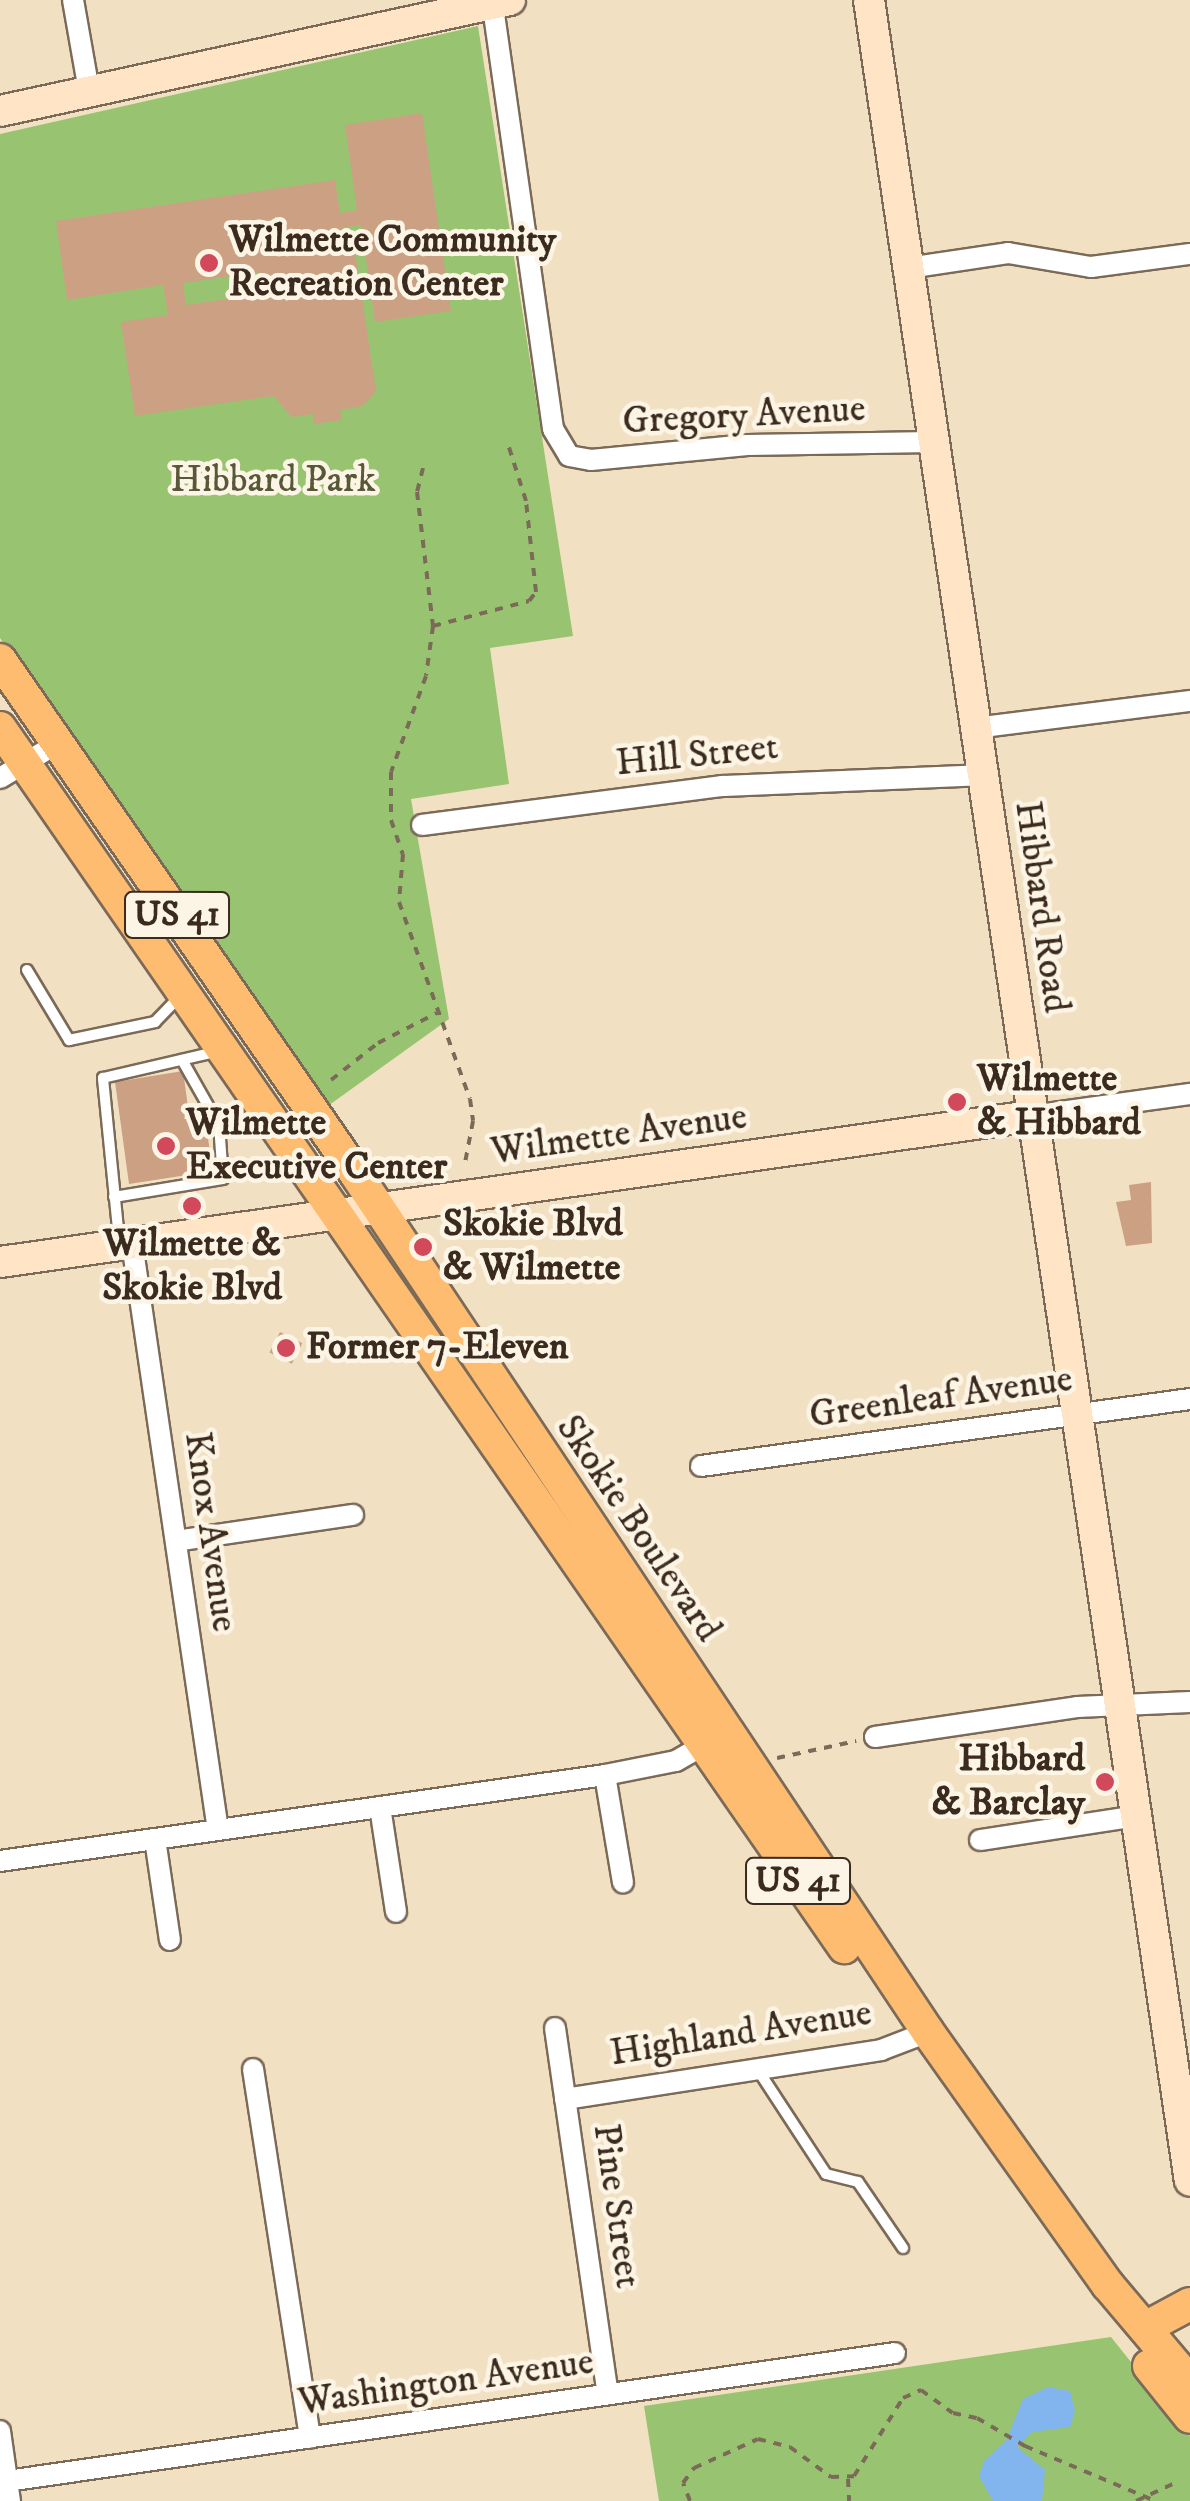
<!DOCTYPE html>
<html>
<head>
<meta charset="utf-8">
<style>
  body { margin:0 }
  #map { position:relative; width:1190px; height:2501px; overflow:hidden; background:#f2e0c3; font-family:"IM FELL DW Pica",serif }
  div>[style] { position:absolute }
  .green>* { inset:0; background:#98c471 }
  .water>* { inset:0; background:#82b4ee }
  .building>* { inset:0; background:#cca083; transform-origin:0 0 }
  .path>* { height:4px; margin-top:-2px; transform-origin:0; background:repeating-linear-gradient(90deg,#7b6a58 0 8px,transparent 0 16px) }
  .roads { filter:drop-shadow(2px 0 #7b6a58) drop-shadow(-2px 0 #7b6a58) drop-shadow(0 2px #7b6a58) drop-shadow(0 -2px #7b6a58) }
  .lane>* { height:10px; margin:-5px; padding:0 5px; transform-origin:5px; border-radius:5px; background:#fff }
  .street>* { height:20px; margin:-10px; padding:0 10px; transform-origin:10px; border-radius:10px; background:#fff }
  .secondary>* { height:30px; margin:-15px; padding:0 15px; transform-origin:15px; border-radius:15px; background:#ffe4c6 }
  .primary>* { height:32px; margin:-16px; padding:0 16px; transform-origin:16px; border-radius:16px; background:#febc70 }
  .dots>* { width:28px; height:28px; translate:-50% -50%; box-sizing:border-box; border:5px solid #fcf5e5; border-radius:50% }
  span { translate:-50% -50%; white-space:nowrap; text-align:center; line-height:1.15; -webkit-text-stroke:9px #fcf5e5; paint-order:stroke }
  .shield-label span { padding:2px 8px; background:#fcf5e5; border:2px solid; border-radius:8px; -webkit-text-stroke-width:0 }
  .shield-label { font-size:35px; color:#3b2a1e; font-weight:700 }
  .poi-label { font-size:38px; color:#3b2a1e; font-weight:700 }
  .left { translate:0 -50%; text-align:left }
  .right { translate:-100% -50%; text-align:right }
  .street-label { font-size:38px; color:#3b2a1e }
  .park-label { font-size:38px; color:#575837 }
</style>
</head>
<body>
<div id="map">
  <div class="green">
    <div style="clip-path:polygon(478px 26px,573px 636px,490px 648px,509px 784px,411px 799px,449px 1019px,325px 1108px,0 638px,0 134px)"></div>
    <div style="clip-path:polygon(1111px 2337px,1190px 2436px,1190px 2501px,659px 2501px,644px 2406px)"></div>
  </div>
  <div class="water">
    <div style="clip-path:polygon(1048px 2387px,1070px 2391px,1075px 2411px,1070px 2427px,1032px 2432px,1017px 2447px,1045px 2470px,1042px 2501px,993px 2501px,979px 2476px,984px 2461px,1006px 2441px,1023px 2399px)"></div>
  </div>
  <div class="building">
    <div style="clip-path:polygon(evenodd,422px 113px,451px 311px,375px 322px,361px 225px,341px 228px,344px 253px,355px 251px,376px 391px,363px 406px,340px 410px,342px 420px,314px 424px,313px 414px,292px 417px,273px 396px,135px 416px,121px 322px,168px 315px,163px 285px,67px 300px,56px 221px,335px 180px,340px 213px,357px 210px,345px 125px,422px 113px,257px 272px,260px 294px,186px 305px,183px 283px,257px 272px)"></div>
    <div style="clip-path:polygon(183px 1071px,190px 1121px,205px 1119px,213px 1171px,129px 1184px,115px 1082px)"></div>
    <div style="clip-path:polygon(1151px 1182px,1152px 1243px,1126px 1246px,1116px 1202px,1131px 1200px,1129px 1185px)"></div>
    <div style="left:280px;top:1332px;width:25px;height:23px;rotate:27deg"></div>
  </div>
  <div class="path">
    <div style="left:423px;top:468px;width:25px;rotate:104deg"></div>
    <div style="left:417px;top:492px;width:135px;rotate:83.2deg"></div>
    <div style="left:433px;top:626px;width:50px;rotate:98deg"></div>
    <div style="left:426px;top:676px;width:102px;rotate:110deg"></div>
    <div style="left:391px;top:772px;width:48px;rotate:90deg"></div>
    <div style="left:391px;top:820px;width:36px;rotate:71deg"></div>
    <div style="left:403px;top:854px;width:48px;rotate:94.8deg"></div>
    <div style="left:399px;top:902px;width:209px;rotate:70.2deg"></div>
    <div style="left:470px;top:1099px;width:22px;rotate:82deg"></div>
    <div style="left:473px;top:1121px;width:43px;rotate:100.8deg"></div>
    <div style="left:433px;top:626px;width:99px;rotate:-14.6deg"></div>
    <div style="left:529px;top:601px;width:11px;rotate:-52deg"></div>
    <div style="left:536px;top:592px;width:92px;rotate:-96.3deg"></div>
    <div style="left:526px;top:501px;width:63px;rotate:-107.6deg"></div>
    <div style="left:331px;top:1080px;width:60px;rotate:-38.2deg"></div>
    <div style="left:378px;top:1043px;width:66px;rotate:-27deg"></div>
    <div style="left:777px;top:1758px;width:81px;rotate:-12.1deg"></div>
    <div style="left:848px;top:2479px;width:22px;rotate:87deg"></div>
    <div style="left:690px;top:2501px;width:19px;rotate:-111deg"></div>
    <div style="left:683px;top:2483px;width:19px;rotate:-54deg"></div>
    <div style="left:694px;top:2468px;width:70px;rotate:-24.4deg"></div>
    <div style="left:758px;top:2439px;width:33px;rotate:14deg"></div>
    <div style="left:790px;top:2447px;width:51px;rotate:36.2deg"></div>
    <div style="left:831px;top:2477px;width:23px;rotate:-2deg"></div>
    <div style="left:854px;top:2476px;width:92px;rotate:-57.9deg"></div>
    <div style="left:903px;top:2398px;width:20px;rotate:-24deg"></div>
    <div style="left:921px;top:2390px;width:39px;rotate:36deg"></div>
    <div style="left:953px;top:2413px;width:25px;rotate:12deg"></div>
    <div style="left:977px;top:2418px;width:56px;rotate:30.3deg"></div>
    <div style="left:1025px;top:2446px;width:141px;rotate:22.9deg"></div>
    <div style="left:1136px;top:2501px;width:47px;rotate:-24.9deg"></div>
  </div>
  <div class="roads">
    <div class="lane">
      <div style="left:27px;top:970px;width:82px;rotate:59deg"></div>
      <div style="left:69px;top:1040px;width:88px;rotate:-11.8deg"></div>
      <div style="left:155px;top:1022px;width:33px;rotate:-46deg"></div>
      <div style="left:114px;top:1197px;width:110px;rotate:-9.4deg"></div>
      <div style="left:223px;top:1179px;width:54px;rotate:-94.2deg"></div>
      <div style="left:219px;top:1125px;width:75px;rotate:-119.6deg"></div>
      <div style="left:119px;top:1239px;width:162px;rotate:-95.7deg"></div>
      <div style="left:103px;top:1078px;width:119px;rotate:-13.1deg"></div>
      <div style="left:758px;top:2070px;width:124px;rotate:56.8deg"></div>
      <div style="left:826px;top:2174px;width:33px;rotate:14deg"></div>
      <div style="left:858px;top:2182px;width:80px;rotate:55.7deg"></div>
    </div>
    <div class="street">
      <div style="left:73px;top:0;width:92px;rotate:80deg"></div>
      <div style="left:492px;top:0;width:433px;rotate:81.9deg"></div>
      <div style="left:553px;top:429px;width:31px;rotate:59deg"></div>
      <div style="left:569px;top:456px;width:22px;rotate:10deg"></div>
      <div style="left:591px;top:460px;width:157px;rotate:-5.5deg"></div>
      <div style="left:747px;top:445px;width:186px;rotate:-0.9deg"></div>
      <div style="left:908px;top:268px;width:101px;rotate:-8.5deg"></div>
      <div style="left:1008px;top:253px;width:84px;rotate:9.6deg"></div>
      <div style="left:1091px;top:267px;width:100px;rotate:-7.5deg"></div>
      <div style="left:975px;top:728px;width:217px;rotate:-7.2deg"></div>
      <div style="left:0;top:778px;width:68px;rotate:-31.1deg"></div>
      <div style="left:422px;top:825px;width:303px;rotate:-7.4deg"></div>
      <div style="left:722px;top:786px;width:260px;rotate:-2.4deg"></div>
      <div style="left:1031px;top:1116px;width:161px;rotate:-7.9deg"></div>
      <div style="left:132px;top:1243px;width:593px;rotate:81.67deg"></div>
      <div style="left:701px;top:1466px;width:494px;rotate:-7.8deg"></div>
      <div style="left:176px;top:1541px;width:179px;rotate:-8.4deg"></div>
      <div style="left:875px;top:1737px;width:204px;rotate:-8.4deg"></div>
      <div style="left:1077px;top:1707px;width:113px;rotate:-2.5deg"></div>
      <div style="left:605px;top:1775px;width:109px;rotate:80.5deg"></div>
      <div style="left:380px;top:1807px;width:106px;rotate:81.3deg"></div>
      <div style="left:155px;top:1839px;width:102px;rotate:81.6deg"></div>
      <div style="left:980px;top:1840px;width:158px;rotate:-8.7deg"></div>
      <div style="left:0;top:1861px;width:611px;rotate:-8.09deg"></div>
      <div style="left:605px;top:1775px;width:72px;rotate:-11.2deg"></div>
      <div style="left:676px;top:1761px;width:39px;rotate:-30deg"></div>
      <div style="left:555px;top:2028px;width:370px;rotate:81.8deg"></div>
      <div style="left:253px;top:2069px;width:373px;rotate:81.2deg"></div>
      <div style="left:565px;top:2099px;width:320px;rotate:-8.8deg"></div>
      <div style="left:881px;top:2050px;width:50px;rotate:-21deg"></div>
      <div style="left:0;top:2431px;width:71px;rotate:81.9deg"></div>
      <div style="left:7px;top:2481px;width:897px;rotate:-8.2deg"></div>
    </div>
    <div class="secondary">
      <div style="left:869px;top:0;width:2204px;rotate:81.63deg"></div>
      <div style="left:0;top:111px;width:522px;rotate:-12.28deg"></div>
      <div style="left:0;top:1262px;width:1041px;rotate:-8.06deg"></div>
    </div>
    <div class="primary">
      <div style="left:0;top:660px;width:625px;rotate:55.29deg"></div>
      <div style="left:356px;top:1174px;width:1031px;rotate:56.31deg"></div>
      <div style="left:928px;top:2032px;width:310px;rotate:54.6deg"></div>
      <div style="left:1108px;top:2285px;width:127px;rotate:49.8deg"></div>
      <div style="left:0;top:728px;width:1483px;rotate:55.3deg"></div>
      <div style="left:1145px;top:2328px;width:51px;rotate:-28.1deg"></div>
      <div style="left:1149px;top:2366px;width:65px;rotate:51.2deg"></div>
    </div>
  </div>
  <div class="dots">
    <div style="left:209px;top:263px;background:#d1495b"></div>
    <div style="left:957px;top:1102px;background:#d1495b"></div>
    <div style="left:166px;top:1146px;background:#d1495b"></div>
    <div style="left:192px;top:1206px;background:#d1495b"></div>
    <div style="left:423px;top:1247px;background:#d1495b"></div>
    <div style="left:286px;top:1348px;background:#d1495b"></div>
    <div style="left:1105px;top:1782px;background:#d1495b"></div>
  </div>
  <div class="shield-label">
    <span style="left:177px;top:915px">US 41</span>
    <span style="left:798px;top:1881px">US 41</span>
  </div>
  <div class="poi-label">
    <span class="left" style="left:229px;top:263px">Wilmette Community<br>Recreation Center</span>
    <span class="left" style="left:977px;top:1102px">Wilmette<br>&amp; Hibbard</span>
    <span class="left" style="left:186px;top:1146px">Wilmette<br>Executive Center</span>
    <span class="left" style="left:443px;top:1247px">Skokie Blvd<br>&amp; Wilmette</span>
    <span style="left:192px;top:1267px">Wilmette &amp;<br>Skokie Blvd</span>
    <span class="left" style="left:306px;top:1348px">Former 7-Eleven</span>
    <span class="right" style="left:1085px;top:1782px">Hibbard<br>&amp; Barclay</span>
  </div>
  <div class="street-label">
    <span style="left:744px;top:416px;rotate:-3deg">Gregory Avenue</span>
    <span style="left:697px;top:756px;rotate:-6deg">Hill Street</span>
    <span style="left:1041px;top:907px;rotate:82deg">Hibbard Road</span>
    <span style="left:619px;top:1135px;rotate:-8deg">Wilmette Avenue</span>
    <span style="left:941px;top:1398px;rotate:-8deg">Greenleaf Avenue</span>
    <span style="left:638px;top:1529px;rotate:56deg">Skokie Boulevard</span>
    <span style="left:210px;top:1532px;rotate:82deg">Knox Avenue</span>
    <span style="left:741px;top:2034px;rotate:-9deg">Highland Avenue</span>
    <span style="left:616px;top:2206px;rotate:82deg">Pine Street</span>
    <span style="left:446px;top:2383px;rotate:-8deg">Washington Avenue</span>
  </div>
  <div class="park-label">
    <span style="left:273px;top:481px">Hibbard Park</span>
  </div>
</div>
</body>
</html>
